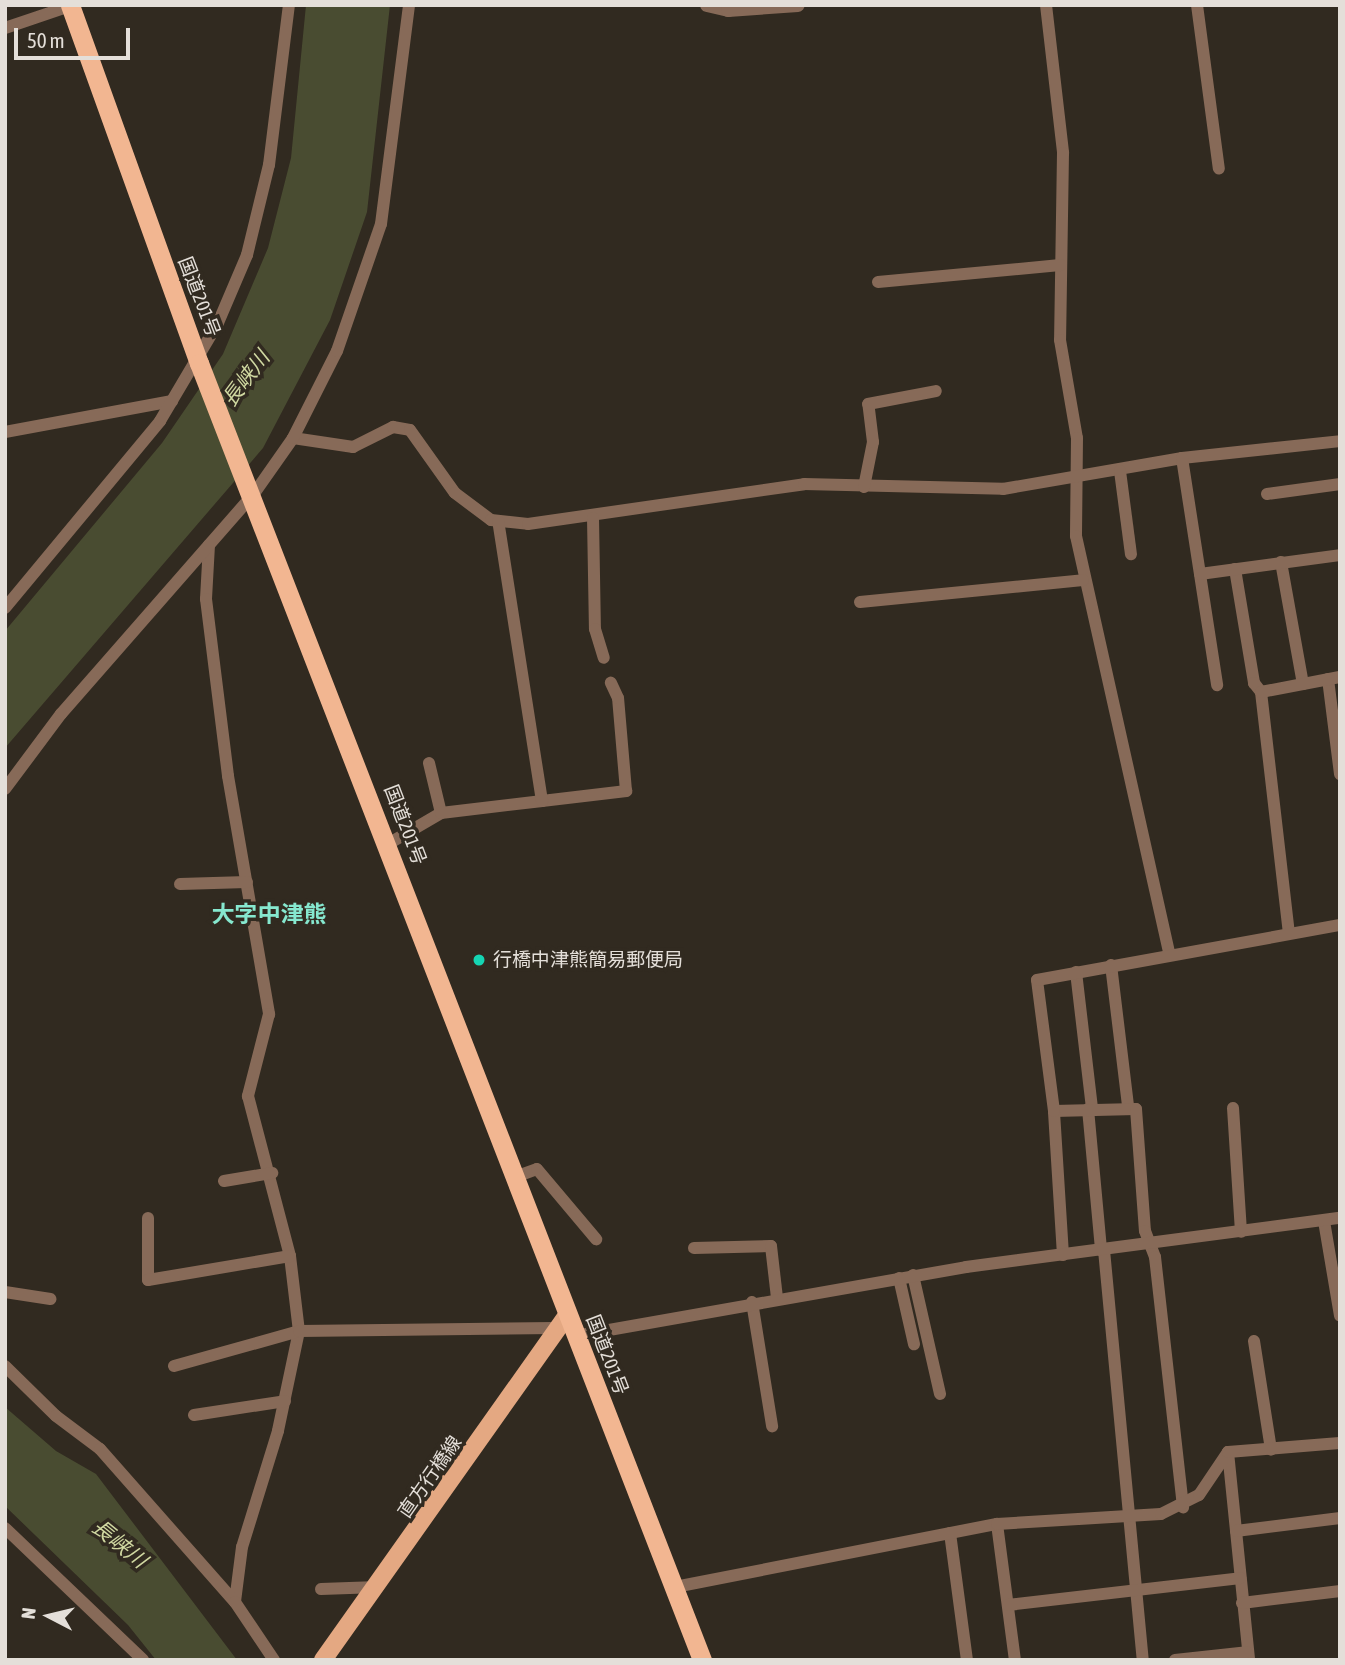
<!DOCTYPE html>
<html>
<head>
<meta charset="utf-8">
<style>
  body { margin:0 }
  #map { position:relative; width:1345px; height:1665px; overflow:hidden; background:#312a20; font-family:"Asap Condensed","Noto Sans JP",sans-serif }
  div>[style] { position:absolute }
  .water>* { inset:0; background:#494c31 }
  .minor>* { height:12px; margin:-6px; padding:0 6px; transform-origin:6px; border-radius:6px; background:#876a58 }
  .tertiary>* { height:14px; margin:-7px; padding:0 7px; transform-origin:7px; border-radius:7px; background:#876a58 }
  .primary>* { height:18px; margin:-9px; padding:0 9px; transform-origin:9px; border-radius:9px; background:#e4a882 }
  .trunk>* { height:19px; margin:-9.5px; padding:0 9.5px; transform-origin:9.5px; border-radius:9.5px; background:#f2b691 }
  .dots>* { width:19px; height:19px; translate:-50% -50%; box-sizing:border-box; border:4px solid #312a20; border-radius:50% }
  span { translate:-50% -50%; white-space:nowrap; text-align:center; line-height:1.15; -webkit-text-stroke:7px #312a20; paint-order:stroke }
  .street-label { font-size:19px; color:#e4dfd9 }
  .poi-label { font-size:19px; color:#e4dfd9 }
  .left { translate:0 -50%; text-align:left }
  .water-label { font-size:21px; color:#d0d8a1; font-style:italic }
  .quarter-label { font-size:23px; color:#86e8cf; font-weight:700 }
  .frame { position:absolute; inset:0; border:7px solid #e4dfd9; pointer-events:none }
  .north { position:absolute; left:14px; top:1581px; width:70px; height:70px; -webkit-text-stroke:5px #312a20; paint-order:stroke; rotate:277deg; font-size:19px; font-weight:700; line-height:28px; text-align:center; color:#e4dfd9 }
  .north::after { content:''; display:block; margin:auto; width:24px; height:32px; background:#e4dfd9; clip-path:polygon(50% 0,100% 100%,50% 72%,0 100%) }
  .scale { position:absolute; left:14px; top:28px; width:116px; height:32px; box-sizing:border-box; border:4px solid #e4dfd9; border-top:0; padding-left:9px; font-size:21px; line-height:24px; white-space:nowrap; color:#e4dfd9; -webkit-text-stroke:5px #312a20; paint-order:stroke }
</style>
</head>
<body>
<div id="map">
  <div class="water">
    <div style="clip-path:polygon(306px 5px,390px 5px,367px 212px,330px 320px,263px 448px,5px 748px,5px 631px,162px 443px,223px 354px,268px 248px,291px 158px)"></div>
    <div style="clip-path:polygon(5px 1407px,56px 1451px,96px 1474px,237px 1660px,156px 1660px,128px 1625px,5px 1506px)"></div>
  </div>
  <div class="minor">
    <div style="left:1046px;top:5px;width:149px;rotate:83.4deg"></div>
    <div style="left:1063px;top:153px;width:187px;rotate:90.9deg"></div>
    <div style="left:1060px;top:340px;width:99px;rotate:80.2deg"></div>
    <div style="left:1077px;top:438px;width:98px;rotate:90.6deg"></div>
    <div style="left:1076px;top:536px;width:426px;rotate:77.4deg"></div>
    <div style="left:1197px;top:5px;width:165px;rotate:82.4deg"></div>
    <div style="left:5px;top:28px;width:69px;rotate:-18.7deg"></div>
    <div style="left:878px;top:282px;width:183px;rotate:-5.3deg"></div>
    <div style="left:5px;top:432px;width:170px;rotate:-10.5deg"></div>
    <div style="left:293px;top:438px;width:61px;rotate:8.5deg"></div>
    <div style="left:353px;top:447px;width:45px;rotate:-26.6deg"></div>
    <div style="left:393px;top:427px;width:17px;rotate:10deg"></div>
    <div style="left:410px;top:430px;width:77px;rotate:54.5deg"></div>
    <div style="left:455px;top:493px;width:45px;rotate:36.9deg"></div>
    <div style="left:491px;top:520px;width:37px;rotate:6deg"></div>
    <div style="left:528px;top:524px;width:279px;rotate:-8.2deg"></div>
    <div style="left:804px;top:484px;width:199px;rotate:1.4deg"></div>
    <div style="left:1003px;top:489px;width:182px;rotate:-9.8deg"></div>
    <div style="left:1182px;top:458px;width:159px;rotate:-6.1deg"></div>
    <div style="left:1182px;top:458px;width:230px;rotate:81.2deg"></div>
    <div style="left:1120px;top:471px;width:84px;rotate:82.5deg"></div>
    <div style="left:864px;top:487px;width:46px;rotate:-78.7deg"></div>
    <div style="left:873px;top:442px;width:38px;rotate:-97deg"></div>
    <div style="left:868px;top:404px;width:69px;rotate:-10.8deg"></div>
    <div style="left:1267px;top:494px;width:74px;rotate:-7.8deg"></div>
    <div style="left:593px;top:518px;width:111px;rotate:89deg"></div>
    <div style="left:595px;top:629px;width:30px;rotate:73deg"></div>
    <div style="left:209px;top:545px;width:54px;rotate:93.2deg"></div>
    <div style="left:206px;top:599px;width:178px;rotate:82.9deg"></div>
    <div style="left:228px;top:776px;width:242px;rotate:80.2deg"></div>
    <div style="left:269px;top:1014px;width:85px;rotate:104.4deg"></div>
    <div style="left:248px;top:1096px;width:165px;rotate:75.3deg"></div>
    <div style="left:290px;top:1256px;width:76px;rotate:83.2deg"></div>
    <div style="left:299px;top:1331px;width:102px;rotate:101.9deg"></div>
    <div style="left:278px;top:1431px;width:121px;rotate:107.2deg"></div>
    <div style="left:242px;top:1547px;width:55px;rotate:97.3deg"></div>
    <div style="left:1281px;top:562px;width:124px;rotate:79.8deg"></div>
    <div style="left:1235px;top:569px;width:116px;rotate:80.5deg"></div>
    <div style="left:1254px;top:683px;width:11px;rotate:52deg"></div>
    <div style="left:1261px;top:692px;width:243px;rotate:83.4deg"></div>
    <div style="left:1200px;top:574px;width:141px;rotate:-7.7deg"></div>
    <div style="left:860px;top:602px;width:224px;rotate:-5.6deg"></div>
    <div style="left:5px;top:608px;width:243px;rotate:-50.3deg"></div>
    <div style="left:160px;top:421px;width:114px;rotate:-59.4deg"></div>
    <div style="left:218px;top:323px;width:74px;rotate:-66.9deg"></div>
    <div style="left:247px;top:255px;width:93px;rotate:-76.3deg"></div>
    <div style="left:269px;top:165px;width:161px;rotate:-82.9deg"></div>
    <div style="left:1328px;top:679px;width:96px;rotate:82.8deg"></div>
    <div style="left:1261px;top:692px;width:80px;rotate:-10.8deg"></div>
    <div style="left:429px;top:763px;width:51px;rotate:76.5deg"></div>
    <div style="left:5px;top:789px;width:94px;rotate:-53.3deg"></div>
    <div style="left:61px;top:714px;width:291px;rotate:-48.8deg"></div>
    <div style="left:253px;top:495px;width:70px;rotate:-54.9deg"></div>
    <div style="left:293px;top:438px;width:97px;rotate:-63.2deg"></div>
    <div style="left:337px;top:351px;width:134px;rotate:-70.9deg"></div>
    <div style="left:381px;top:224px;width:221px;rotate:-82.7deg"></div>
    <div style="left:542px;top:801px;width:85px;rotate:-6.8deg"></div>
    <div style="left:626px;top:791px;width:93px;rotate:-94.9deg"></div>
    <div style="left:618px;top:698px;width:17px;rotate:-115deg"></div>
    <div style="left:388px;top:844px;width:61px;rotate:-30.3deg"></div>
    <div style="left:441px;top:813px;width:102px;rotate:-6.8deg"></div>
    <div style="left:542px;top:801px;width:283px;rotate:-98.9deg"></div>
    <div style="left:180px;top:884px;width:67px;rotate:-1.7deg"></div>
    <div style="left:1111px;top:965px;width:141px;rotate:83.1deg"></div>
    <div style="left:1076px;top:972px;width:137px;rotate:83.3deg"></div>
    <div style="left:1233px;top:1108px;width:124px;rotate:86.3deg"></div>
    <div style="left:1088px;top:1109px;width:142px;rotate:84.7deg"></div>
    <div style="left:1054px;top:1111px;width:82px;rotate:-1.4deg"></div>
    <div style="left:1136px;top:1109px;width:122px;rotate:85.8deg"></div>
    <div style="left:1145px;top:1231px;width:28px;rotate:69deg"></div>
    <div style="left:1155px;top:1257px;width:252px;rotate:83.6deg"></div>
    <div style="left:515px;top:1177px;width:23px;rotate:-20deg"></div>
    <div style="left:537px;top:1169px;width:92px;rotate:49.9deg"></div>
    <div style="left:224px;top:1181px;width:49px;rotate:-9.5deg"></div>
    <div style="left:148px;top:1218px;width:62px;rotate:90deg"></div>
    <div style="left:148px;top:1280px;width:144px;rotate:-9.6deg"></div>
    <div style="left:1324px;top:1221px;width:96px;rotate:80.4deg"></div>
    <div style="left:694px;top:1248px;width:77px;rotate:-1.5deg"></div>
    <div style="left:771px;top:1246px;width:52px;rotate:83.4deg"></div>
    <div style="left:1104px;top:1250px;width:412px;rotate:84.6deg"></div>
    <div style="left:1063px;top:1255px;width:144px;rotate:-93.6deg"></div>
    <div style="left:1054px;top:1111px;width:132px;rotate:-97.4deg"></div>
    <div style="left:1037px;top:980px;width:308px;rotate:-10.3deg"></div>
    <div style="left:913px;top:1275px;width:122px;rotate:77.2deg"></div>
    <div style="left:899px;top:1278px;width:68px;rotate:77.2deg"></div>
    <div style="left:5px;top:1292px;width:46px;rotate:8.8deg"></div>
    <div style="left:752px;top:1302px;width:126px;rotate:80.8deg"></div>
    <div style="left:575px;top:1336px;width:397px;rotate:-10deg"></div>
    <div style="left:966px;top:1267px;width:377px;rotate:-7.5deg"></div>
    <div style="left:1254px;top:1341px;width:110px;rotate:81.1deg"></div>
    <div style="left:5px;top:1366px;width:71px;rotate:44.4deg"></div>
    <div style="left:56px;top:1416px;width:55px;rotate:36.9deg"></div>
    <div style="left:100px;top:1449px;width:204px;rotate:48.6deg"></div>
    <div style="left:235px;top:1602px;width:70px;rotate:56.1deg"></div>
    <div style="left:174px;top:1366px;width:130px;rotate:-15.6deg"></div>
    <div style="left:299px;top:1331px;width:255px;rotate:-0.7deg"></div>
    <div style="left:194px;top:1415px;width:92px;rotate:-8.7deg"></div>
    <div style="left:1228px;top:1452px;width:209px;rotate:84.2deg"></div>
    <div style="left:997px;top:1524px;width:137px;rotate:82.5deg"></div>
    <div style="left:5px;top:1528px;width:191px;rotate:43.7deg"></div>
    <div style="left:1236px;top:1531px;width:105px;rotate:-7.1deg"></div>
    <div style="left:950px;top:1533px;width:128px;rotate:82.4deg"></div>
    <div style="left:675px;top:1587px;width:328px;rotate:-11.1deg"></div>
    <div style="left:997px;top:1524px;width:164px;rotate:-3.5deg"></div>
    <div style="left:1161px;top:1514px;width:42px;rotate:-26.6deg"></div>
    <div style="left:1199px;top:1495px;width:52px;rotate:-56deg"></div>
    <div style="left:1228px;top:1452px;width:112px;rotate:-4.6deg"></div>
    <div style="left:321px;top:1589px;width:57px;rotate:-2deg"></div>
    <div style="left:1242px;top:1603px;width:99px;rotate:-7deg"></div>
    <div style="left:1008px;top:1605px;width:234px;rotate:-6.6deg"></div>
    <div style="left:1175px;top:1660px;width:72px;rotate:-6.3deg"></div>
  </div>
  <div class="tertiary">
    <div style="left:707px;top:5px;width:22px;rotate:13deg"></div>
    <div style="left:728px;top:10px;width:70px;rotate:-4.1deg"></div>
  </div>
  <div class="primary">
    <div style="left:323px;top:1660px;width:423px;rotate:-54.7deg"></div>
  </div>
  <div class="trunk">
    <div style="left:70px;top:5px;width:381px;rotate:70.2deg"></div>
    <div style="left:199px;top:363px;width:1391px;rotate:68.8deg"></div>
  </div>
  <div class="dots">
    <div style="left:479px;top:960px;background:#15d5b3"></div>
  </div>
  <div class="street-label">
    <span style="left:199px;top:297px;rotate:69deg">国道201号</span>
    <span style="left:405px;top:825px;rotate:69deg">国道201号</span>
    <span style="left:607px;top:1355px;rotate:69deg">国道201号</span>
    <span style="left:430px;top:1477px;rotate:-55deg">直方行橋線</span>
  </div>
  <div class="poi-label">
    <span class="left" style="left:493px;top:960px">行橋中津熊簡易郵便局</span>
  </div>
  <div class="water-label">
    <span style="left:245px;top:378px;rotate:-53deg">長峡川</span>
    <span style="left:120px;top:1543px;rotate:39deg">長峡川</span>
  </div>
  <div class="quarter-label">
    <span style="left:269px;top:914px">大字中津熊</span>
  </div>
  <div class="frame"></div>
  <div class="north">N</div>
  <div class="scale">50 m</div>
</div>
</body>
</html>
